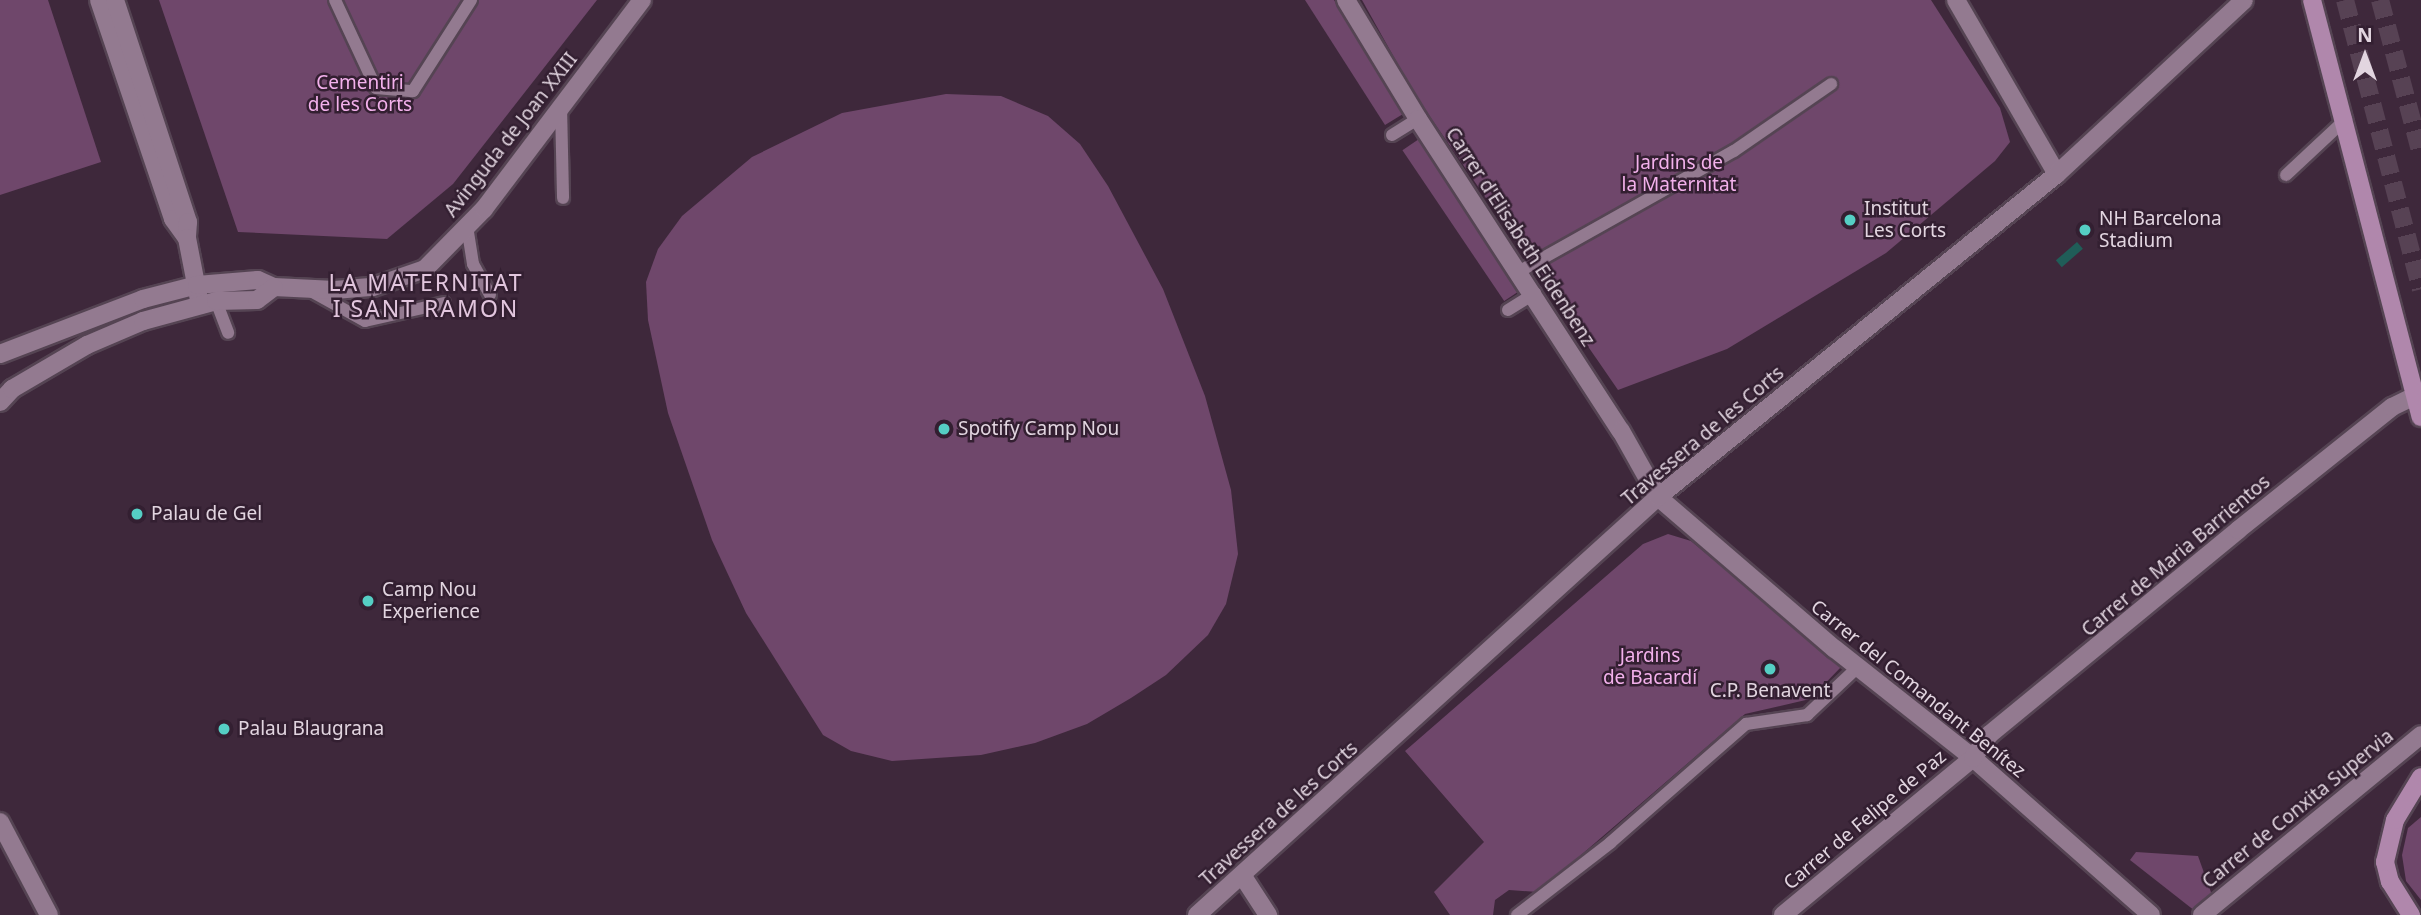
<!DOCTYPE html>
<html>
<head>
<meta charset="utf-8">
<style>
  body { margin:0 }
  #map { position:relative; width:2421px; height:915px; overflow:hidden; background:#3e283b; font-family:"Noto Sans",sans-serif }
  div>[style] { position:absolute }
  .green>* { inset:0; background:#6f476b; transform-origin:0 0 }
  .water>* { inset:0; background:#205d58; transform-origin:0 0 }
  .primary-tunnel>* { height:18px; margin-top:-9px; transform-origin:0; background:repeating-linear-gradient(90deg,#574254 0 18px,transparent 0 27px) }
  .roads { filter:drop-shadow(2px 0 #554453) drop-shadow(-2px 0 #554453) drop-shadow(0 2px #554453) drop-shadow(0 -2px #554453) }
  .service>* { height:12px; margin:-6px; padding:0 6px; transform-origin:6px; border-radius:6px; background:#937a90 }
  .pedestrian>* { height:18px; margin:-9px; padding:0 9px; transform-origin:9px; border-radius:9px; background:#937a90 }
  .minor>* { height:18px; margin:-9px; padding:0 9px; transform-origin:9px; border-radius:9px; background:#937a90 }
  .tertiary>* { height:18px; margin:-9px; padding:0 9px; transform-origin:9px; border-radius:9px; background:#937a90 }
  .secondary>* { height:18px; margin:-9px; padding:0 9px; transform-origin:9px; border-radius:9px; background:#937a90 }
  .primary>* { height:18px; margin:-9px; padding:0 9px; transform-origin:9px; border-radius:9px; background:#b087ac }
  .dots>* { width:19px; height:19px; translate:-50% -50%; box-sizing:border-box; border:4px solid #331f31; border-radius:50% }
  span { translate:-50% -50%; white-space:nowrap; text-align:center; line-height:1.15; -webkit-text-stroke:5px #331f31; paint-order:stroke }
  .park-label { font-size:19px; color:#f3b1ec }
  .street-label { font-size:19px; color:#e2d5e0 }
  .poi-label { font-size:19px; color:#e2d5e0 }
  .left { translate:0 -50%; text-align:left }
  .quarter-label { font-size:23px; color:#e2c6de; letter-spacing:2px }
  .north { position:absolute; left:2330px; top:21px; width:70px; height:70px; -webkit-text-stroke:5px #331f31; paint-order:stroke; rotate:0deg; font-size:19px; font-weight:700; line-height:28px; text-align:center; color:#e2d5e0 }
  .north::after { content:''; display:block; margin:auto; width:24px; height:32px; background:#e2d5e0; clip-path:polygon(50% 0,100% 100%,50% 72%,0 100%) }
</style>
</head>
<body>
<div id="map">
  <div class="green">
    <div style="clip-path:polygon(0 0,48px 0,101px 162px,0 195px)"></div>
    <div style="clip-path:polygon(159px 0,597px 0,453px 184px,387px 239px,238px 232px)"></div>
    <div style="clip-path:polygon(1305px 0,1334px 0,1403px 114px,1385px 125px)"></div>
    <div style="clip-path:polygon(1362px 0,1931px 0,2000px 108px,2010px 142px,1995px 161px,1886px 253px,1727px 349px,1618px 390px,1415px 95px)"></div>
    <div style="clip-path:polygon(946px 94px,1001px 96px,1048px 116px,1080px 144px,1108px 186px,1163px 289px,1205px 396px,1231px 490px,1238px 554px,1226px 604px,1208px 635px,1166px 675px,1131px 698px,1087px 724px,1035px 743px,981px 755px,892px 761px,851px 751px,823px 735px,746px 613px,712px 540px,668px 413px,648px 320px,646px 282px,658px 249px,682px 216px,752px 157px,842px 113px)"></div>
    <div style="left:1419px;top:139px;width:182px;height:20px;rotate:56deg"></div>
    <div style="clip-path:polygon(1668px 534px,1691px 541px,1842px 666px,1810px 699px,1745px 714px,1538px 892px,1509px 890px,1495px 900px,1493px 915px,1450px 915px,1434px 892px,1484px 842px,1405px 751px,1643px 544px)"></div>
    <div style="clip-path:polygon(2421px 817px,2421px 900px,2406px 881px,2402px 855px,2408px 828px)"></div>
    <div style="clip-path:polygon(2136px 852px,2198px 856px,2212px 895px,2195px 911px,2130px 860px)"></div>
  </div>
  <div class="water">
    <div style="left:2077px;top:242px;width:9px;height:28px;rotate:49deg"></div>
  </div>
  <div class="primary-tunnel">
    <div style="left:2345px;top:0;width:299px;rotate:75.3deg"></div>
    <div style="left:2380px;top:0;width:159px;rotate:75.1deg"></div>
  </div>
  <div class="roads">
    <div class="service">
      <div style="left:335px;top:0;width:97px;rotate:65deg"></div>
      <div style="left:376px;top:88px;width:37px;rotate:5deg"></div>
      <div style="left:413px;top:91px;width:108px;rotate:-57.5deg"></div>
      <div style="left:561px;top:107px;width:91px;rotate:88.7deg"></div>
      <div style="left:1392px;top:135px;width:31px;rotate:-32deg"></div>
      <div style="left:2286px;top:175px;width:82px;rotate:-43deg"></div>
      <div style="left:467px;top:226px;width:38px;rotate:81deg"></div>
      <div style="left:473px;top:264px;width:35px;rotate:61deg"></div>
      <div style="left:1520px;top:271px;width:245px;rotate:-29.3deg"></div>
      <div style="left:1734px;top:151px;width:118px;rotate:-34.6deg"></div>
      <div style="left:309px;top:290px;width:64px;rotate:29deg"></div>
      <div style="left:365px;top:321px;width:81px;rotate:-12.8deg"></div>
      <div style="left:216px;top:301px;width:34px;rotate:69deg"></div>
      <div style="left:1508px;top:310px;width:32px;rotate:-32deg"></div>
      <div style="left:1517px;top:915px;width:118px;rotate:-37.7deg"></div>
      <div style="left:1610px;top:843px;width:181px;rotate:-41.2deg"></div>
      <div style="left:1746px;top:724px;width:62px;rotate:-8.4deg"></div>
      <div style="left:1807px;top:715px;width:70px;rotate:-43.3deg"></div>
    </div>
    <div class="pedestrian">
      <div style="left:2202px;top:915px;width:283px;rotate:-39.4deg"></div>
    </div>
    <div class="minor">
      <div style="left:99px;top:0;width:231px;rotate:71.3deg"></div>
      <div style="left:173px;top:219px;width:24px;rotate:54deg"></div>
      <div style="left:115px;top:0;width:234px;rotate:71.8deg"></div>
      <div style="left:188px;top:222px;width:16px;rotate:94deg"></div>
      <div style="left:187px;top:238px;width:68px;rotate:79deg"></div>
      <div style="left:1346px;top:0;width:139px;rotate:58.8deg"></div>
      <div style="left:1418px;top:119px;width:372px;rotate:57deg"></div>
      <div style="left:1621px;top:431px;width:76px;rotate:60.7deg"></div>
      <div style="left:1658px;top:497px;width:233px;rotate:40.7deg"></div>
      <div style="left:1835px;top:649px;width:176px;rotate:38.3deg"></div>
      <div style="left:1973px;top:758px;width:237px;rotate:41.4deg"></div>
      <div style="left:1956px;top:0;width:201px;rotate:59.9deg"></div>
      <div style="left:1242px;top:875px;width:48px;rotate:57deg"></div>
      <div style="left:1783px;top:915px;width:246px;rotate:-39.6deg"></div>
      <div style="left:1973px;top:758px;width:29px;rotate:-55deg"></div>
      <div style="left:1990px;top:734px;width:321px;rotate:-39.4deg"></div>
      <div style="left:2238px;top:530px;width:197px;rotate:-38.6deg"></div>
      <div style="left:2392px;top:407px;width:25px;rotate:-26deg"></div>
    </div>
    <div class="tertiary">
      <div style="left:0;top:354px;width:153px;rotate:-21deg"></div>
      <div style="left:143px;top:299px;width:56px;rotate:-14.5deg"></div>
      <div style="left:197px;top:285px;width:61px;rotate:-4.7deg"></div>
      <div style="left:258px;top:280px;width:17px;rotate:24deg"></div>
      <div style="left:274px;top:287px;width:61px;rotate:2.8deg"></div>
      <div style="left:335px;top:290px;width:38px;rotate:-5deg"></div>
      <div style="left:373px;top:287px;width:55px;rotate:-19.1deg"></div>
      <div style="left:425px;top:269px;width:84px;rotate:-45.5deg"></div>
      <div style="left:484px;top:209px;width:262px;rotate:-52.9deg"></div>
      <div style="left:0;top:402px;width:18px;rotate:-47deg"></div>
      <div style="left:12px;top:389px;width:87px;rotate:-30.4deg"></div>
      <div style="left:87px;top:345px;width:61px;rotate:-23.2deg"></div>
      <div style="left:143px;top:321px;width:76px;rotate:-15.3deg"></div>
      <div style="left:216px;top:301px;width:41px;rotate:-1.4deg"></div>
      <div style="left:257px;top:300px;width:21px;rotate:-37deg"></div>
      <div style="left:0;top:822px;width:105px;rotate:62.2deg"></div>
    </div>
    <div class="secondary">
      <div style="left:1197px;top:915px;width:622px;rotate:-42.2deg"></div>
      <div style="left:1658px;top:497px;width:513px;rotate:-38.99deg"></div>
      <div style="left:2057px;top:174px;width:255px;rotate:-42.9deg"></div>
    </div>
    <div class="primary">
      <div style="left:2312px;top:0;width:431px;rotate:75.4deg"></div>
      <div style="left:2411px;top:915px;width:39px;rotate:-122deg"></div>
      <div style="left:2390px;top:882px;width:21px;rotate:-104deg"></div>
      <div style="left:2385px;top:862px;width:43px;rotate:-76.6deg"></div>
      <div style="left:2395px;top:820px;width:50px;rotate:-58.8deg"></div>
    </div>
  </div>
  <div class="dots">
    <div style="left:1850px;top:220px;background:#55cec4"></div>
    <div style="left:2085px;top:230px;background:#55cec4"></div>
    <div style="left:944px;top:429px;background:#55cec4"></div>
    <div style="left:137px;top:514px;background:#55cec4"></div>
    <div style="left:368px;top:601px;background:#55cec4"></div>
    <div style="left:1770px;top:669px;background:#55cec4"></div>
    <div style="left:224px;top:729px;background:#55cec4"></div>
  </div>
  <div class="park-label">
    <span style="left:360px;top:94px">Cementiri<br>de les Corts</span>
    <span style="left:1679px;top:174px">Jardins de<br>la Maternitat</span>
    <span style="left:1650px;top:667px">Jardins<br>de Bacardí</span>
  </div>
  <div class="street-label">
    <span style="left:511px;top:135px;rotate:-52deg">Avinguda de Joan XXIII</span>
    <span style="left:1520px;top:237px;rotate:57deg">Carrer d'Elisabeth Eidenbenz</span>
    <span style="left:1703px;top:436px;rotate:-40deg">Travessera de les Corts</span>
    <span style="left:2176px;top:556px;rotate:-40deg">Carrer de Maria Barrientos</span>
    <span style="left:1918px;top:689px;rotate:39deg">Carrer del Comandant Benítez</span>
    <span style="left:2298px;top:809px;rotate:-39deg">Carrer de Conxita Supervia</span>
    <span style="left:1279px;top:814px;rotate:-42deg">Travessera de les Corts</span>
    <span style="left:1865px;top:820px;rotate:-40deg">Carrer de Felipe de Paz</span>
  </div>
  <div class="poi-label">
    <span class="left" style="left:1864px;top:220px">Institut<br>Les Corts</span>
    <span class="left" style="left:2099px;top:230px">NH Barcelona<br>Stadium</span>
    <span class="left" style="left:958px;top:429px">Spotify Camp Nou</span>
    <span class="left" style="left:151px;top:514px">Palau de Gel</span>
    <span class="left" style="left:382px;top:601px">Camp Nou<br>Experience</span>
    <span style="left:1770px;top:691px">C.P. Benavent</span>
    <span class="left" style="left:238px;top:729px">Palau Blaugrana</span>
  </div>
  <div class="quarter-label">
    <span style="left:426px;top:295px">LA MATERNITAT<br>I SANT RAMON</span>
  </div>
  <div class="north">N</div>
</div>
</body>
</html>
